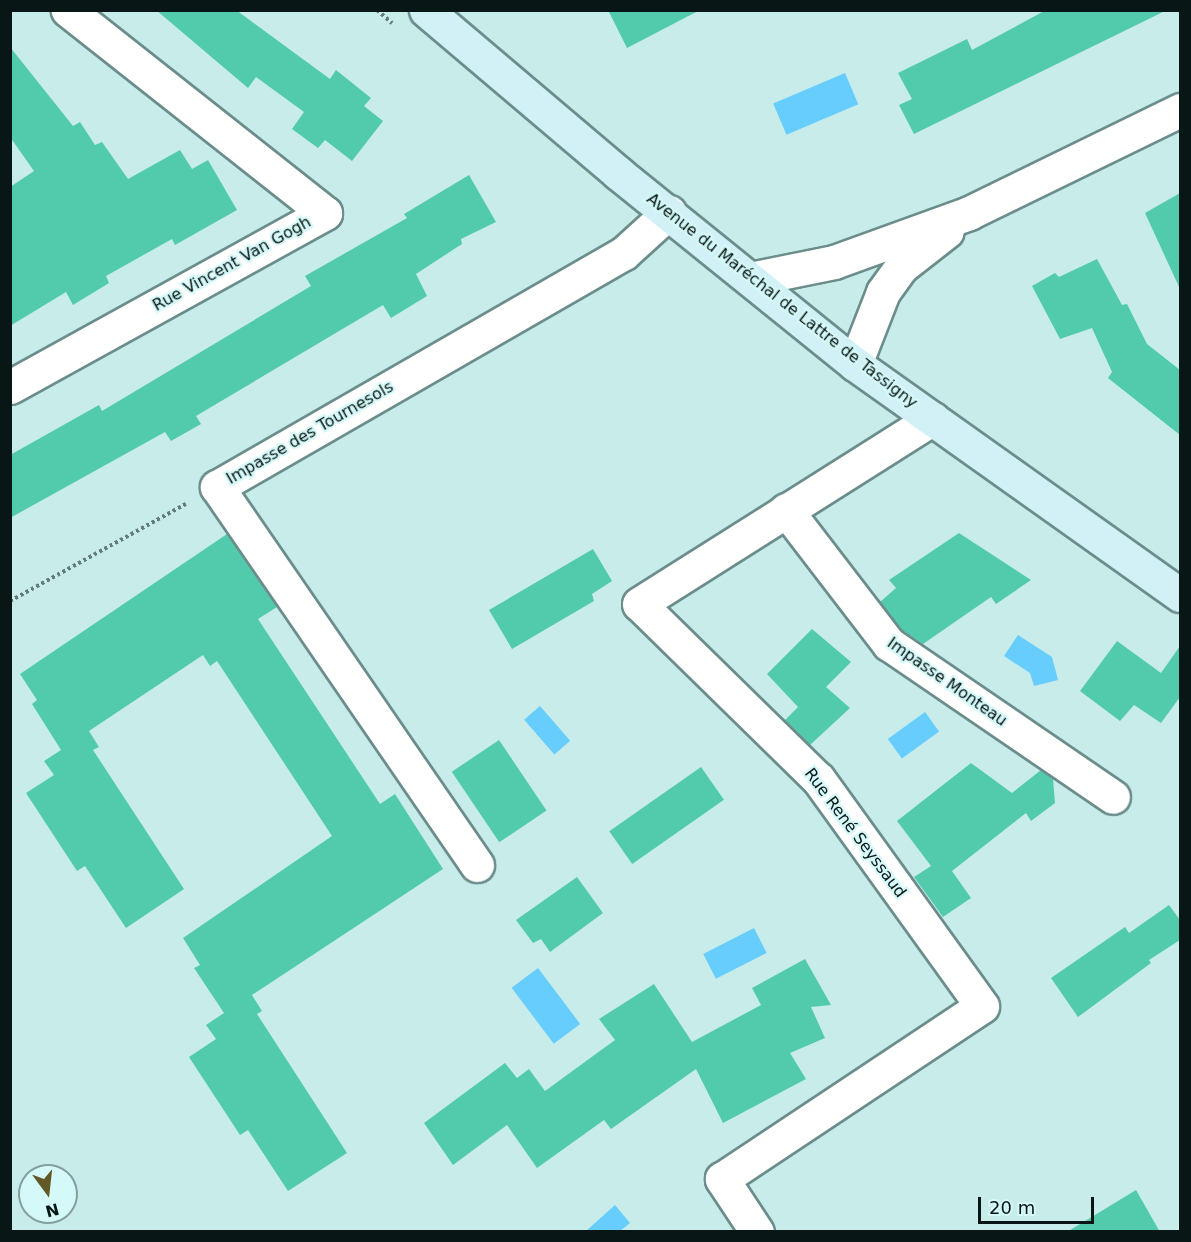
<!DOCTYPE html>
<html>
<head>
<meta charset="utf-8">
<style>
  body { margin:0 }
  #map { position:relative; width:1191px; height:1242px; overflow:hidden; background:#c8ecea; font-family:"DejaVu Sans",sans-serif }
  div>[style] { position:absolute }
  .water>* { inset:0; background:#66cdfc; transform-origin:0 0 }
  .building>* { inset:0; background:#52cbad; transform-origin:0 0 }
  .path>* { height:4px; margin-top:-2px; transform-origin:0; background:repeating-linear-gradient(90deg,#637b7a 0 3px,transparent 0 6px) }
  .roads { filter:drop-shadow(2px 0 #6b8d8b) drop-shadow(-2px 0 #6b8d8b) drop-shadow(0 2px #6b8d8b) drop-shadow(0 -2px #6b8d8b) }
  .street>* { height:33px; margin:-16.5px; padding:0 16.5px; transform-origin:16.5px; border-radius:16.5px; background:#fff }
  .secondary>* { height:33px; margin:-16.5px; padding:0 16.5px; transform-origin:16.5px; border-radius:16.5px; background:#d1f1f7 }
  span { translate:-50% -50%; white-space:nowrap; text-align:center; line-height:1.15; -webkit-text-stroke:4.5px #d5f9f8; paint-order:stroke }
  .street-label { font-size:16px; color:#081615 }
  .frame { position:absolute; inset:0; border:12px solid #081615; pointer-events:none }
  .north { position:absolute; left:18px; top:1164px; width:60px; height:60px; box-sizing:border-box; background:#d5f9f8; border:2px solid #839e9d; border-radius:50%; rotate:165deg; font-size:16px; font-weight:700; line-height:24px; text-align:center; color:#081615 }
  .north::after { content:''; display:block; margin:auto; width:21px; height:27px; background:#635926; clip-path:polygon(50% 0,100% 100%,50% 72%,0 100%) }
  .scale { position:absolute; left:978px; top:1197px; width:116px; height:27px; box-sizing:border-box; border:3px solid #081615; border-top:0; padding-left:8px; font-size:18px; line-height:21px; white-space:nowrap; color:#081615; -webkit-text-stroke:4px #d5f9f8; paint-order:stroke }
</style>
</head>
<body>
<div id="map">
  <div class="water">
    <div style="left:845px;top:73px;width:34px;height:78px;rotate:67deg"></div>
    <div style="clip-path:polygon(1018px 635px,1052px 657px,1058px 680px,1034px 686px,1030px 673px,1004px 656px)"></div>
    <div style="left:540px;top:706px;width:46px;height:21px;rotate:49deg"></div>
    <div style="left:925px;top:712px;width:24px;height:46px;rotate:54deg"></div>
    <div style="left:754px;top:928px;width:28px;height:57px;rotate:63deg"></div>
    <div style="left:538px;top:968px;width:70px;height:33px;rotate:53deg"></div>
    <div style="clip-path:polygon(615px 1205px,630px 1223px,620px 1231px,586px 1231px)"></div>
  </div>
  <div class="building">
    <div style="clip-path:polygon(156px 10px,236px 10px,330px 79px,336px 70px,371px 98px,364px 106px,383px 121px,352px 161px,325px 140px,318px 148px,292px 129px,304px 112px,256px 77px,248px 88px)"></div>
    <div style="clip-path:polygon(608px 10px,700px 10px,627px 48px)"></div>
    <div style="clip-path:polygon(1046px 10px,1167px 10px,914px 134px,899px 105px,912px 99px,898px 73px,967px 39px,972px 50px)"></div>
    <div style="clip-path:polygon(10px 47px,73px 126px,80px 122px,95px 145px,102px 142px,128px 179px,180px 150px,192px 169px,208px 160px,237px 210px,175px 245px,172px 239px,106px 276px,109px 283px,73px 305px,66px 292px,10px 326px,10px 187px,34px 171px,10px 137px)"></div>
    <div style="clip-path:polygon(469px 175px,496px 222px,461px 239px,462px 244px,416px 274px,427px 296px,391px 318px,383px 305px,196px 416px,201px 424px,171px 441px,165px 432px,10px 518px,10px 455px,99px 405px,102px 411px,311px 286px,305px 276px,407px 218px,404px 214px)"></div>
    <div style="clip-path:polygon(1180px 193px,1180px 289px,1145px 213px)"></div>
    <div style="clip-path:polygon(1097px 259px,1122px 305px,1127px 304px,1147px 344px,1180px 370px,1180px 435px,1108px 378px,1112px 372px,1092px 328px,1060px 339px,1032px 286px,1055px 273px,1059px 277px)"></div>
    <div style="clip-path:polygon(959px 533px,1031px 580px,996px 604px,991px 597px,923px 644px,902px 630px,880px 602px,896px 588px,889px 580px)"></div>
    <div style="clip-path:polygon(227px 534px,277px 607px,258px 619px,380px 804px,395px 794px,443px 869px,252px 995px,262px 1011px,257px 1014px,347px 1153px,288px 1191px,248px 1130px,240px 1135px,189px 1057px,216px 1039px,206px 1025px,224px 1013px,194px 968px,200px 965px,183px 938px,332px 836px,217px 661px,210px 666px,203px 655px,89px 731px,99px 747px,93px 750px,184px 889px,126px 928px,85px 866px,77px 871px,26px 793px,54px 775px,44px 761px,61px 750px,32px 704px,37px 700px,20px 674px)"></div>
    <div style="clip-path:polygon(593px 549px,612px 581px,592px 594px,594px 601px,512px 649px,489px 610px)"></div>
    <div style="clip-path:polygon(812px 629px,851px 662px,826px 687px,850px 708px,810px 745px,785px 720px,798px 707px,767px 674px)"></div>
    <div style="clip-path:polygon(1117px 641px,1161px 673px,1180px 646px,1180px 697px,1161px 723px,1134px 705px,1120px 721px,1080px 691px)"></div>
    <div style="left:499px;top:740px;width:85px;height:57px;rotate:56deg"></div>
    <div style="clip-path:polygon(971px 763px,1012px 793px,1041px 770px,1053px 779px,1055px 803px,1031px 821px,1026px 813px,952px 871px,971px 898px,943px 917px,914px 877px,931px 866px,897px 821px)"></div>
    <div style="left:701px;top:767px;width:40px;height:112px;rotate:55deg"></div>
    <div style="clip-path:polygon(577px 877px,603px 913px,550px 952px,541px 939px,533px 943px,516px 920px)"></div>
    <div style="clip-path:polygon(1169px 905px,1180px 920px,1180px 940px,1149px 960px,1151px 963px,1078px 1017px,1051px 978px,1125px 927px,1129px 933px)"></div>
    <div style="clip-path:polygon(805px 959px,831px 1005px,811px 1007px,825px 1038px,790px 1053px,806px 1079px,723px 1123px,696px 1069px,611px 1129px,604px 1120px,537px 1168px,507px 1125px,453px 1165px,424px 1123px,505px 1063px,517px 1078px,529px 1069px,545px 1091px,615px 1040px,599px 1019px,654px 984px,692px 1042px,761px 1005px,752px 988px)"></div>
    <div style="clip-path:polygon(1136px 1190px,1160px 1232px,1067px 1232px)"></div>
  </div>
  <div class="path">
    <div style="left:377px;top:10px;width:20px;rotate:41deg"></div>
    <div style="left:10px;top:601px;width:201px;rotate:-28.9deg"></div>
  </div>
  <div class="roads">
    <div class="street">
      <div style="left:750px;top:279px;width:86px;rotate:-11.4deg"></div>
      <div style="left:834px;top:262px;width:144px;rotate:-19.9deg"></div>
      <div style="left:969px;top:213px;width:235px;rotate:-26deg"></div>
      <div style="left:855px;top:364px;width:77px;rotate:-68.7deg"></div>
      <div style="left:883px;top:292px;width:31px;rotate:-54deg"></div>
      <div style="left:901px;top:267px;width:58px;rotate:-38deg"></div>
      <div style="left:10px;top:387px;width:360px;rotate:-28.9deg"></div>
      <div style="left:325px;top:213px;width:328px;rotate:-141.7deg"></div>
      <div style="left:786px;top:510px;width:169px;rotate:52.5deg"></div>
      <div style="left:889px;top:644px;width:271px;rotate:34.3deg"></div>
      <div style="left:477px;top:865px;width:459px;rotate:-124.5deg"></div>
      <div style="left:217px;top:487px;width:469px;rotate:-29.9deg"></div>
      <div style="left:624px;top:253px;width:61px;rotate:-42.3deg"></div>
      <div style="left:757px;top:1232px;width:64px;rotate:-123.4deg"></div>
      <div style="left:722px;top:1179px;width:312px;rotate:-33.6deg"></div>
      <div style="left:982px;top:1006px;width:280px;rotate:-125.8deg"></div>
      <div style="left:818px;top:779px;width:250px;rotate:-135.6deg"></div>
      <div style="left:639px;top:604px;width:347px;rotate:-32.3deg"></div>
    </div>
    <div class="secondary">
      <div style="left:426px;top:10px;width:252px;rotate:40.3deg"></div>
      <div style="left:618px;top:173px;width:304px;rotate:38.9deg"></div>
      <div style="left:855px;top:364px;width:399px;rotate:35.4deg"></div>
    </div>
  </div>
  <div class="street-label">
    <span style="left:232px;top:264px;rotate:-29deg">Rue Vincent Van Gogh</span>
    <span style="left:782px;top:301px;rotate:38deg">Avenue du Maréchal de Lattre de Tassigny</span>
    <span style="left:310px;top:433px;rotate:-30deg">Impasse des Tournesols</span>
    <span style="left:947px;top:682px;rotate:35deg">Impasse Monteau</span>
    <span style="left:855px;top:833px;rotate:53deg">Rue René Seyssaud</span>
  </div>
  <div class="frame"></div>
  <div class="north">N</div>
  <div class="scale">20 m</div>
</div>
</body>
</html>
